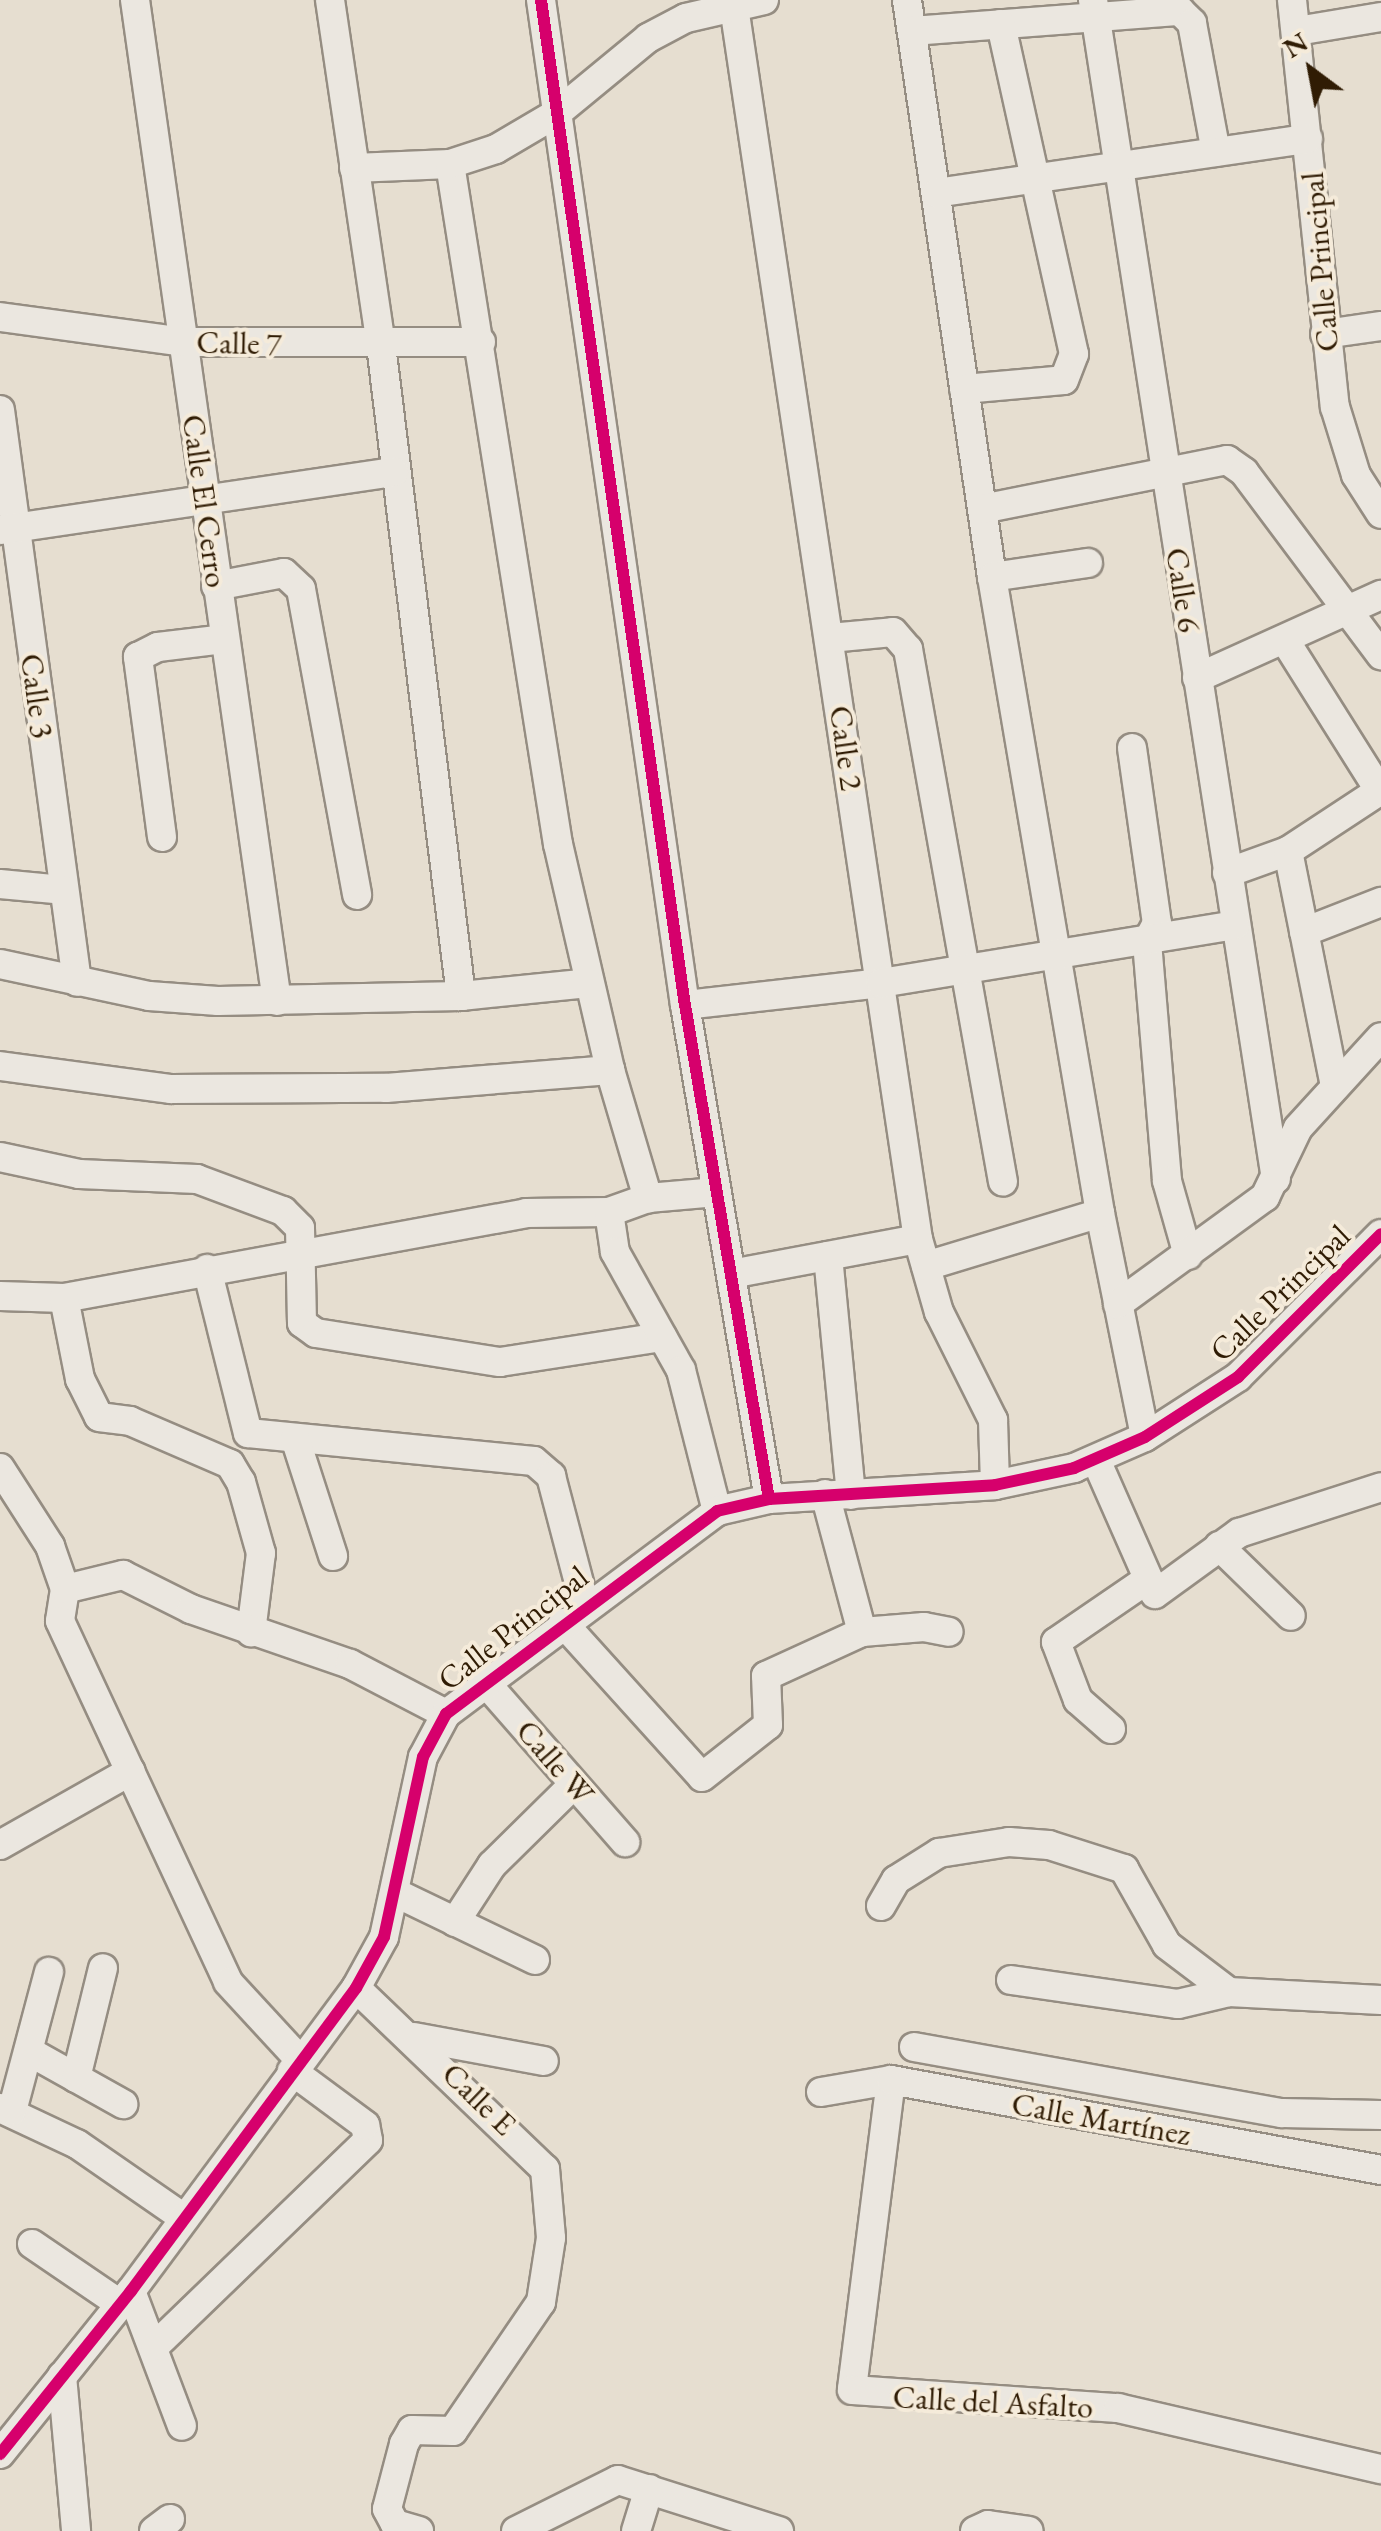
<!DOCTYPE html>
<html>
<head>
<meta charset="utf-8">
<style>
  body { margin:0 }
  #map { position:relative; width:1381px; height:2531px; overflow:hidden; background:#e6ded0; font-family:"EB Garamond",serif }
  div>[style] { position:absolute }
  .roads { filter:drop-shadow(2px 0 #958d82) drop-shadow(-2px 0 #958d82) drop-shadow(0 2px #958d82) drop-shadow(0 -2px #958d82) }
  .minor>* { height:28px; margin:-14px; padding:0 14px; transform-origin:14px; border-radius:14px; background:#ebe7e0 }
  .cycleway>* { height:12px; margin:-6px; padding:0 6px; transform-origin:6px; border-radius:6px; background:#d6006c }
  span { translate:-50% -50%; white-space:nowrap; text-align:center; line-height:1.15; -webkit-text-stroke:8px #f5ebda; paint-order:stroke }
  .street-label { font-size:32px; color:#301c04 }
  .north { position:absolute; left:1261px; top:20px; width:100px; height:100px; -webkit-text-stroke:8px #f5ebda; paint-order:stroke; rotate:328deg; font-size:28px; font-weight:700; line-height:40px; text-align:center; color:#301c04 }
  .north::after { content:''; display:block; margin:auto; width:35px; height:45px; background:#301c04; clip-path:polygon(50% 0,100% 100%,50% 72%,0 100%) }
</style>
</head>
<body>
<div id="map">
  <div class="roads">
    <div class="minor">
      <div style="left:135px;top:0;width:1011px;rotate:81.93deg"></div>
      <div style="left:330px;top:0;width:349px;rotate:81.6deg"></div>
      <div style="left:381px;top:345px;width:656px;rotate:82.99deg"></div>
      <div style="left:541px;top:0;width:1015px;rotate:81.85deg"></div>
      <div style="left:685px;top:1005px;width:501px;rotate:80.35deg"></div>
      <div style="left:733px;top:0;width:1253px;rotate:81.51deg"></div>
      <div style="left:918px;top:1239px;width:76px;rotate:74deg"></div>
      <div style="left:939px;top:1312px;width:121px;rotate:63.4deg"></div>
      <div style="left:993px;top:1420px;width:65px;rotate:88.2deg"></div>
      <div style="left:907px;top:0;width:583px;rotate:81.62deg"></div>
      <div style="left:992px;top:577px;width:645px;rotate:80.36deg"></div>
      <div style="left:1100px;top:1213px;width:228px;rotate:78.6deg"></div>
      <div style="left:1093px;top:0;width:1193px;rotate:81.18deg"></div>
      <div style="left:1292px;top:0;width:409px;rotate:84deg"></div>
      <div style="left:1335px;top:407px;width:71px;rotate:72.8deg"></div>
      <div style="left:1356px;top:475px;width:46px;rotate:57.3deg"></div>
      <div style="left:912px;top:31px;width:269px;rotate:-4.3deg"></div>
      <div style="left:1180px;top:11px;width:17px;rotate:45deg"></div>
      <div style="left:1192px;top:23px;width:131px;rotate:79.5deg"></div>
      <div style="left:1297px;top:31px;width:85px;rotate:-9.5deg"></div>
      <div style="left:450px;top:164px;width:689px;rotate:80.98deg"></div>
      <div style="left:558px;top:844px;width:232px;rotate:77deg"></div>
      <div style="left:610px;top:1070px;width:134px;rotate:73.5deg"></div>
      <div style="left:354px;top:168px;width:96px;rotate:-2.4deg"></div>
      <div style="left:450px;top:164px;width:48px;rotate:-18.1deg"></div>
      <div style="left:496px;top:149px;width:71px;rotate:-30.5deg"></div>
      <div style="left:557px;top:113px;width:118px;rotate:-39.5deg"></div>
      <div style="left:648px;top:38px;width:43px;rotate:-27.8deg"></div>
      <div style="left:686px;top:18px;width:80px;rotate:-13deg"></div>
      <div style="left:936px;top:193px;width:376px;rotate:-8.3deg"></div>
      <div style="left:0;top:317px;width:187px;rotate:7.7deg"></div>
      <div style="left:185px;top:342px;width:296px"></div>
      <div style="left:1325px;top:334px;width:57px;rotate:-8.1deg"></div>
      <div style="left:964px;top:389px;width:100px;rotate:-5.1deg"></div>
      <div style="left:1064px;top:380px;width:28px;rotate:-69deg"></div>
      <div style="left:1074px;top:354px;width:338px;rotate:-102.5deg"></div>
      <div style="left:0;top:410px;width:577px;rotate:82.33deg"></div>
      <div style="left:982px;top:509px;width:250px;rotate:-11.3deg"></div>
      <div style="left:1227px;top:460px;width:21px;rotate:35deg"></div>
      <div style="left:1244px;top:472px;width:229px;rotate:53.2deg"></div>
      <div style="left:0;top:530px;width:398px;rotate:-8.4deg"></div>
      <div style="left:992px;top:577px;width:97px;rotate:-8.3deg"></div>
      <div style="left:216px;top:586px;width:69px;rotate:-10.8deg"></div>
      <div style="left:284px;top:573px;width:23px;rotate:43deg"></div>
      <div style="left:301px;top:589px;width:311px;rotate:79.6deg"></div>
      <div style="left:830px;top:638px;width:63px;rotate:-5.4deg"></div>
      <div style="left:893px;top:632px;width:23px;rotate:49deg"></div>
      <div style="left:908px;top:649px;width:541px;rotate:79.89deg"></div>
      <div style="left:1286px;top:642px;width:176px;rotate:57.8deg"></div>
      <div style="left:1197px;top:678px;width:202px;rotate:-24.3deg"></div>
      <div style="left:1132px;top:748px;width:177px;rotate:81.9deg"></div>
      <div style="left:1157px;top:923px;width:21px;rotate:118deg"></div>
      <div style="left:1147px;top:942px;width:240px;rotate:85.2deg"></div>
      <div style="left:1167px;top:1181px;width:77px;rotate:74.2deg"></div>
      <div style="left:162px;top:837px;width:182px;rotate:-97.6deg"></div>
      <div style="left:138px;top:657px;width:22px;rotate:-27deg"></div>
      <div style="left:158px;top:647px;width:66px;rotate:-6.9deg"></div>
      <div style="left:1288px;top:851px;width:240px;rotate:78.7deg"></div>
      <div style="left:1227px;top:873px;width:65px;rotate:-19.8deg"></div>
      <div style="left:1288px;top:851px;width:111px;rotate:-33.3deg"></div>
      <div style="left:0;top:884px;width:63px;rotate:5.4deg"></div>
      <div style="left:1304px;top:932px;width:83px;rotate:-21.3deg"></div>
      <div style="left:0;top:964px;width:152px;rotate:12.1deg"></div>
      <div style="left:149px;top:996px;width:69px;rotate:4.1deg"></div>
      <div style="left:218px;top:1001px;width:243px;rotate:-1.2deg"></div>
      <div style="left:461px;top:996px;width:128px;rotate:-5.8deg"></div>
      <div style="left:685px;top:1005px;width:197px;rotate:-6.4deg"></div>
      <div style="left:881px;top:983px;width:359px;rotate:-9.3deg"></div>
      <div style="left:0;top:1066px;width:173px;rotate:7.7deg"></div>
      <div style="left:171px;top:1089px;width:215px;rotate:-0.3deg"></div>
      <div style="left:386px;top:1088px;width:225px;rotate:-4.6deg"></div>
      <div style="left:0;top:1157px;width:81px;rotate:12.1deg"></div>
      <div style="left:79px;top:1174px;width:118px;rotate:2.4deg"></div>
      <div style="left:197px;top:1179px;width:92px;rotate:20.4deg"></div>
      <div style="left:283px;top:1211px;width:24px;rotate:45deg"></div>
      <div style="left:300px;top:1228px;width:95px;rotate:88.8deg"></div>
      <div style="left:302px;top:1323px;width:17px;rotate:36deg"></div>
      <div style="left:316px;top:1333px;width:186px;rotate:9deg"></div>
      <div style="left:500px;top:1362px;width:164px;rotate:-8.8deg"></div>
      <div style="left:609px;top:1212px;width:40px;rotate:81.5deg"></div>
      <div style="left:615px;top:1252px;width:135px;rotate:60.8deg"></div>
      <div style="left:681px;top:1370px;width:146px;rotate:75.7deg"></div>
      <div style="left:828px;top:1256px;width:240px;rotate:84.5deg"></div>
      <div style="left:926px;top:1266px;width:182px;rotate:-16.9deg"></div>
      <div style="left:207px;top:1269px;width:169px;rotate:76deg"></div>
      <div style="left:248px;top:1433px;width:287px;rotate:5.6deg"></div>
      <div style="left:534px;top:1461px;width:23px;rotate:41deg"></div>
      <div style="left:551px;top:1476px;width:134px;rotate:75.3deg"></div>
      <div style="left:731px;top:1274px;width:190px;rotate:-10.6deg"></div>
      <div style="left:0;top:1296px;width:64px;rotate:1.8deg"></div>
      <div style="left:64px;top:1298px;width:470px;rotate:-10.4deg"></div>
      <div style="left:526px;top:1213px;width:83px;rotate:-0.7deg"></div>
      <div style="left:609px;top:1212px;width:41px;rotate:-19.7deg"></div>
      <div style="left:648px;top:1198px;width:69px;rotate:-5deg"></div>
      <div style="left:64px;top:1298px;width:83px;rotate:78.8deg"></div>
      <div style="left:80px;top:1379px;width:42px;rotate:63.4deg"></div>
      <div style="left:99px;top:1417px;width:31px;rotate:7deg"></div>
      <div style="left:130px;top:1421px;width:109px;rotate:23.3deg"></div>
      <div style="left:230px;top:1464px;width:21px;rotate:59deg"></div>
      <div style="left:241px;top:1482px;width:74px;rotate:74.3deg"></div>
      <div style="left:261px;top:1553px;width:80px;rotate:97.2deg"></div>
      <div style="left:1118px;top:1304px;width:182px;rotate:-36.1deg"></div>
      <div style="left:1265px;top:1197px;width:76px;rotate:-64.4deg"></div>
      <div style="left:1298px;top:1128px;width:123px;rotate:-47.6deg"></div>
      <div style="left:295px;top:1438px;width:124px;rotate:72.1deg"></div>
      <div style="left:1096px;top:1460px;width:146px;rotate:66.2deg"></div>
      <div style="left:1155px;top:1594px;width:104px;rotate:-36deg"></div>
      <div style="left:1239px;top:1533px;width:149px;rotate:-17.9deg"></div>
      <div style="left:0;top:1468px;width:93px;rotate:57.3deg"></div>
      <div style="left:50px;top:1546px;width:46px;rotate:70.8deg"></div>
      <div style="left:65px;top:1589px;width:32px;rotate:99deg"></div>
      <div style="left:60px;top:1621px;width:398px;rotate:65deg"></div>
      <div style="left:228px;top:1982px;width:106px;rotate:47.3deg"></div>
      <div style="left:825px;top:1494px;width:143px;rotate:75deg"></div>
      <div style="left:1219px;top:1546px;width:100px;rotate:44.2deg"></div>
      <div style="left:65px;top:1589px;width:60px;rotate:-13.6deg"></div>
      <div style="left:123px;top:1575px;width:76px;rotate:26.6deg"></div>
      <div style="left:191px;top:1609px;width:168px;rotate:19.1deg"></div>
      <div style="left:350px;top:1664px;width:108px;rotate:27.5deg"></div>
      <div style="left:563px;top:1623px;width:207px;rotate:47.9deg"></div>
      <div style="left:702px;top:1777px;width:84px;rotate:-38.2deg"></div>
      <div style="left:768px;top:1725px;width:49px;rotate:-92.3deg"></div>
      <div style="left:766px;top:1676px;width:106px;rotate:-24.6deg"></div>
      <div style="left:862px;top:1632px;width:62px;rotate:-4.6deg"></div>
      <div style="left:924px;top:1627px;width:25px;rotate:11deg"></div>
      <div style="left:485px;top:1682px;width:213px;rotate:48.8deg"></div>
      <div style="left:1111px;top:1729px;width:44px;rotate:-138.7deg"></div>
      <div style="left:1078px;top:1700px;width:62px;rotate:-110.8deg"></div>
      <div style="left:1056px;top:1642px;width:108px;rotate:-34.4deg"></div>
      <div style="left:0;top:1845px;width:150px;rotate:-29.5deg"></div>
      <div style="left:398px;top:1894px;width:152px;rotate:25.7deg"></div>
      <div style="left:881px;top:1906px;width:30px;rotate:-60deg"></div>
      <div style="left:896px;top:1880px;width:51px;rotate:-32.1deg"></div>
      <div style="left:939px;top:1853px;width:71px;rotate:-8.9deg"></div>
      <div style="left:1009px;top:1842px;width:40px;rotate:4.3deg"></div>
      <div style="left:1049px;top:1845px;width:79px;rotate:17.7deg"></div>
      <div style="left:1124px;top:1869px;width:87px;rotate:60.5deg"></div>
      <div style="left:1167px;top:1945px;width:78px;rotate:37.2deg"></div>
      <div style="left:1229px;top:1992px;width:152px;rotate:3deg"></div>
      <div style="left:455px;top:1922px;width:68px;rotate:-57deg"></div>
      <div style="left:492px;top:1865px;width:115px;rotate:-44.6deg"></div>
      <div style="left:1011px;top:1980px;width:169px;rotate:8.2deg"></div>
      <div style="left:1178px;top:2004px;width:52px;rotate:-13.2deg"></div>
      <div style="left:356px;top:1988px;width:262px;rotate:43.8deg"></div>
      <div style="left:545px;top:2169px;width:69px;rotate:85deg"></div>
      <div style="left:551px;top:2238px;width:65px;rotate:98.9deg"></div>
      <div style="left:541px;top:2302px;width:156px;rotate:124.3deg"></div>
      <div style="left:453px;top:2431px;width:41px;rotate:-178.6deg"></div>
      <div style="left:412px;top:2430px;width:16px;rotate:120deg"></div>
      <div style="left:404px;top:2444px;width:67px;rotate:104.7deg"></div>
      <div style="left:387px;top:2509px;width:17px;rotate:62deg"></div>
      <div style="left:395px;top:2524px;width:25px;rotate:16deg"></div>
      <div style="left:414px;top:2037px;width:132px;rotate:10.5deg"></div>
      <div style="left:914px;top:2047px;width:374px;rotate:10.2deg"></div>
      <div style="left:1282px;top:2113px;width:99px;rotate:1.2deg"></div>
      <div style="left:30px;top:2052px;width:107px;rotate:29.2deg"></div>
      <div style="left:76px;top:2078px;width:113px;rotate:-76.2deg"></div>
      <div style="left:891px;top:2080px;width:312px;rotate:97.2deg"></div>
      <div style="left:852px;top:2390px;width:267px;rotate:3.9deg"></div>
      <div style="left:1118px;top:2408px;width:270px;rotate:13.1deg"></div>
      <div style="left:821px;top:2092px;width:71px;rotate:-9.7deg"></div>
      <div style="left:891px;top:2080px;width:498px;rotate:10.4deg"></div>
      <div style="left:0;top:2108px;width:85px;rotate:25.1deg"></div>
      <div style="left:77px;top:2144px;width:130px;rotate:34.7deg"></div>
      <div style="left:12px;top:2111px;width:144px;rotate:-75.1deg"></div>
      <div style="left:32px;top:2244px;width:107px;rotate:34.3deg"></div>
      <div style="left:131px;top:2291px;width:144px;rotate:69.3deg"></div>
      <div style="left:155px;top:2346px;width:296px;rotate:-44deg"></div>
      <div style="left:368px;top:2140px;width:15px;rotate:-101deg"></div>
      <div style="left:365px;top:2125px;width:91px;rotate:-143.5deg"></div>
      <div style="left:62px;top:2376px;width:156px;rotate:84.8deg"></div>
      <div style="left:0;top:2454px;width:209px;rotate:-51.2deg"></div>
      <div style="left:131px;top:2291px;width:377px;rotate:-53.4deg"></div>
      <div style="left:356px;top:1988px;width:58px;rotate:-61.2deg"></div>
      <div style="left:384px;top:1937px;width:184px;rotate:-77.8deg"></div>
      <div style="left:423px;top:1757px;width:49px;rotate:-61.9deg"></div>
      <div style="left:446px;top:1714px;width:339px;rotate:-36.8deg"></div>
      <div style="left:717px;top:1511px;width:53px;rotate:-13deg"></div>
      <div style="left:769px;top:1499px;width:226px;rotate:-3.5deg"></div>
      <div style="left:995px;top:1485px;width:81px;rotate:-12.1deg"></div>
      <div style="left:1074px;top:1468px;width:77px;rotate:-23.6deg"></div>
      <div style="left:1145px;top:1437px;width:111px;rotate:-32.8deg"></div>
      <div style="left:1238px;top:1377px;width:202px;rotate:-45deg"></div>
      <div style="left:154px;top:2531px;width:20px;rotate:-37deg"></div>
      <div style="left:516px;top:2531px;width:114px;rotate:-26.6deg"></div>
      <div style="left:618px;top:2480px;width:169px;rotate:17.6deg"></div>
      <div style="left:636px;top:2531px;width:44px;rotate:-72.8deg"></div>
      <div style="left:975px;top:2531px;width:14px;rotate:-25deg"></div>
      <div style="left:988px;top:2525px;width:41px;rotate:8.3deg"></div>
    </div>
  </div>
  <div class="cycleway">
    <div style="left:541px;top:0;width:1015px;rotate:81.85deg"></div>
    <div style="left:685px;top:1005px;width:501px;rotate:80.35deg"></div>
    <div style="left:0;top:2454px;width:209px;rotate:-51.2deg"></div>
    <div style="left:131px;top:2291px;width:377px;rotate:-53.4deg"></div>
    <div style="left:356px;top:1988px;width:58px;rotate:-61.2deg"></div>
    <div style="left:384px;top:1937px;width:184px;rotate:-77.8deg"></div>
    <div style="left:423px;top:1757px;width:49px;rotate:-61.9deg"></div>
    <div style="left:446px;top:1714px;width:339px;rotate:-36.8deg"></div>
    <div style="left:717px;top:1511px;width:53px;rotate:-13deg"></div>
    <div style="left:769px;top:1499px;width:226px;rotate:-3.5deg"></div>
    <div style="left:995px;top:1485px;width:81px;rotate:-12.1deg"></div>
    <div style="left:1074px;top:1468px;width:77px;rotate:-23.6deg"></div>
    <div style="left:1145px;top:1437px;width:111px;rotate:-32.8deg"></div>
    <div style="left:1238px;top:1377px;width:202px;rotate:-45deg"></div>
  </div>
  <div class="street-label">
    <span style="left:1320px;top:262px;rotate:-95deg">Calle Principal</span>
    <span style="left:239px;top:343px;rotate:1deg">Calle 7</span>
    <span style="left:205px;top:501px;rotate:82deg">Calle El Cerro</span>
    <span style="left:1183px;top:590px;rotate:81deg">Calle 6</span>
    <span style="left:37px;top:696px;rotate:82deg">Calle 3</span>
    <span style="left:846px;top:748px;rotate:82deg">Calle 2</span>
    <span style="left:1280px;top:1293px;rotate:-44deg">Calle Principal</span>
    <span style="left:513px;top:1628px;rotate:-38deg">Calle Principal</span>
    <span style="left:555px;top:1762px;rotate:49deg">Calle W</span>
    <span style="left:479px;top:2099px;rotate:44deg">Calle E</span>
    <span style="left:1101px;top:2119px;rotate:10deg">Calle Martínez</span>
    <span style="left:993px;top:2402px;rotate:3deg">Calle del Asfalto</span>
  </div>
  <div class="north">N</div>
</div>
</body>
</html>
